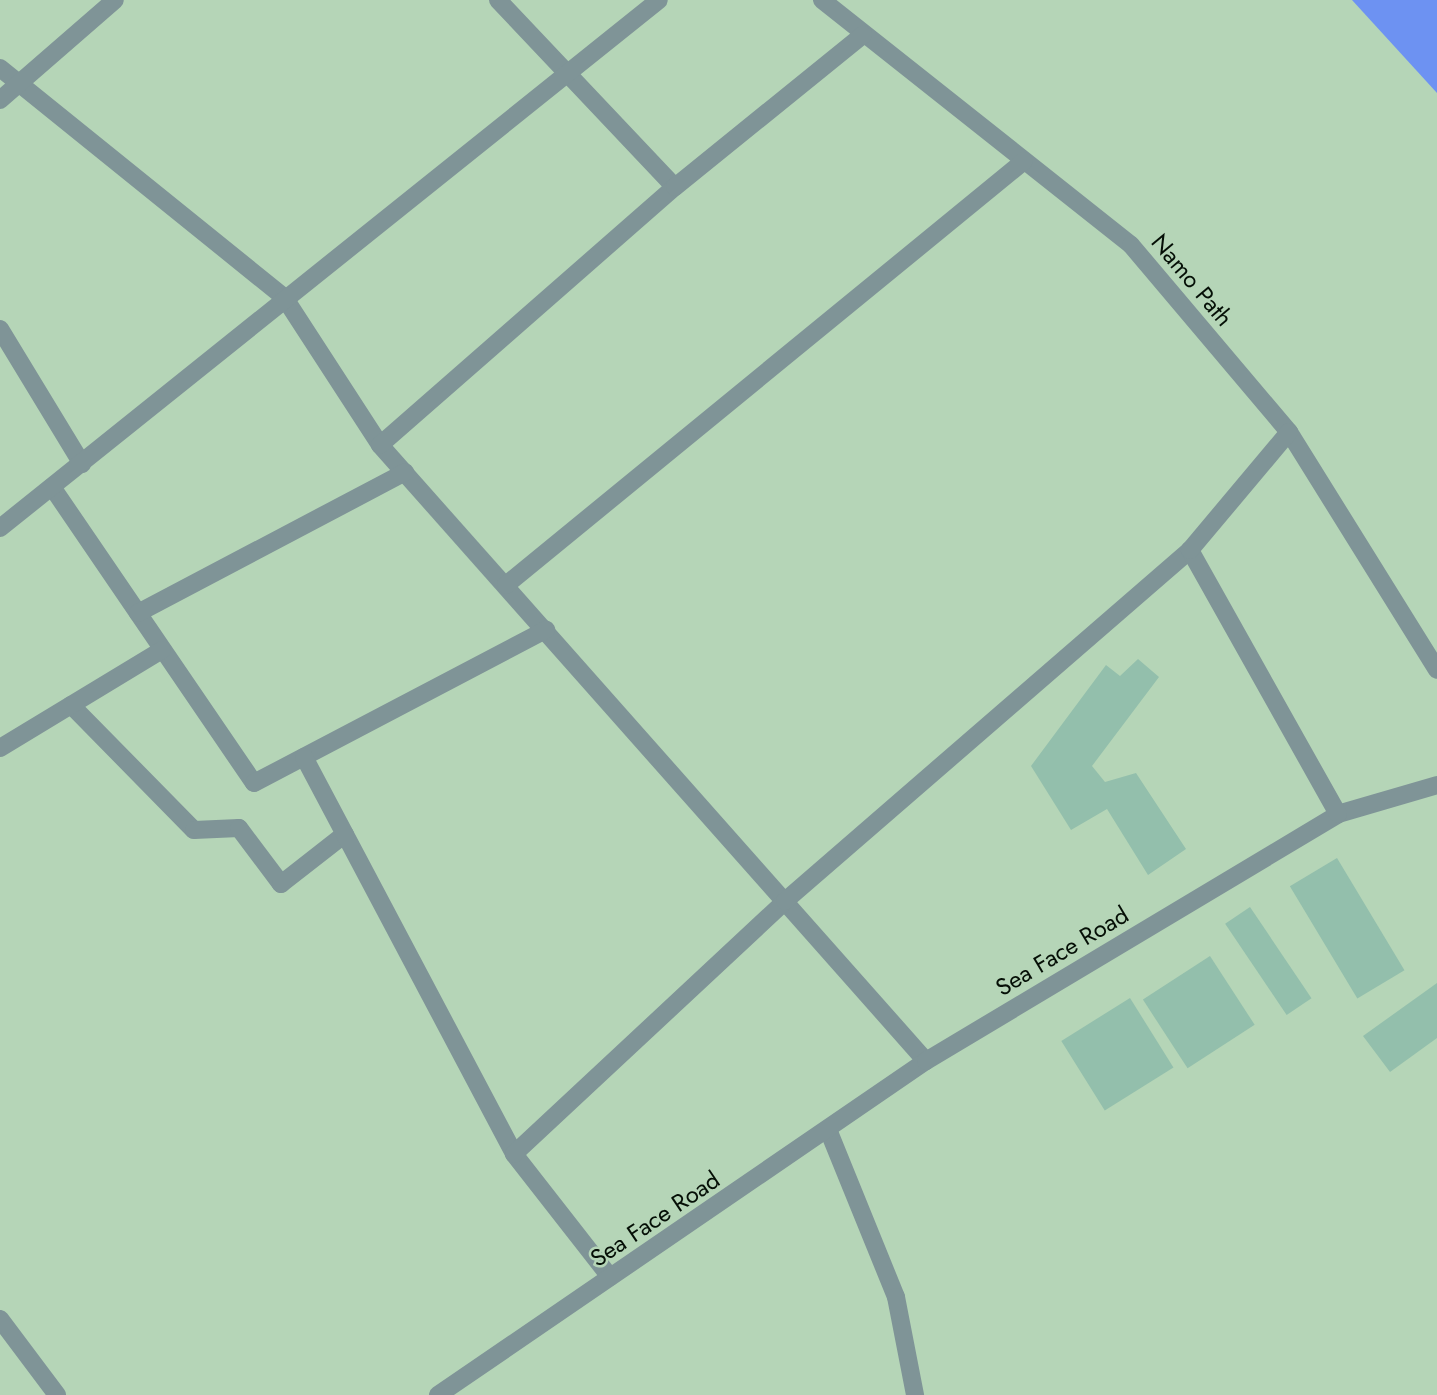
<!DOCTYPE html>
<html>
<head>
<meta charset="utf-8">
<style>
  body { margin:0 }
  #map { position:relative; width:1437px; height:1395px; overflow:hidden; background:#b5d5b7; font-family:Jost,sans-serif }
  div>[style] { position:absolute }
  .water>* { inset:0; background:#6d92f2 }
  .building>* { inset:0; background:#93bfac; transform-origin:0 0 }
  .minor>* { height:18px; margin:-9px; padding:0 9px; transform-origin:9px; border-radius:9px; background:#7f9497 }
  span { translate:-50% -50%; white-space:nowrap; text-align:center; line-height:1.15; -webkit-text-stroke:5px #b5d5b7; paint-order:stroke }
  .street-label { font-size:24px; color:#050f06 }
</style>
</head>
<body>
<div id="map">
  <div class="water">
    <div style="clip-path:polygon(1352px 0,1437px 0,1437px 93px)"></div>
  </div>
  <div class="building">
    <div style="clip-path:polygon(1138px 659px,1159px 677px,1092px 766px,1105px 782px,1136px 773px,1186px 849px,1148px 875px,1107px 809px,1071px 830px,1031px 766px,1106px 665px,1120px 676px)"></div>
    <div style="left:1337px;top:858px;width:131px;height:55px;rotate:59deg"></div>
    <div style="left:1250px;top:907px;width:110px;height:30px;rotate:56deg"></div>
    <div style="left:1210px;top:956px;width:82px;height:80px;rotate:57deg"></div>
    <div style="clip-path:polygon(1437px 983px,1437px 1038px,1390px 1072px,1363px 1036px)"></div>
    <div style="left:1130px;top:998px;width:82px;height:81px;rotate:58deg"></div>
  </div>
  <div class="minor">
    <div style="left:498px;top:0;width:257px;rotate:46.6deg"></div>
    <div style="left:822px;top:0;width:394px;rotate:38.4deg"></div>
    <div style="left:1131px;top:245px;width:245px;rotate:49.8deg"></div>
    <div style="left:1289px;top:432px;width:280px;rotate:58.1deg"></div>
    <div style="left:0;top:68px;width:365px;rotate:38.9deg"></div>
    <div style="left:284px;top:297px;width:176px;rotate:57deg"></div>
    <div style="left:380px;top:445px;width:823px;rotate:48.45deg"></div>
    <div style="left:0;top:100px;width:152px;rotate:-41deg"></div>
    <div style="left:0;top:329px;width:158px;rotate:58.7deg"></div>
    <div style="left:380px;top:445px;width:392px;rotate:-41.2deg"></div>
    <div style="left:675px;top:187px;width:242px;rotate:-39deg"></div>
    <div style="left:52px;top:487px;width:358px;rotate:55.7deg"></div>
    <div style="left:254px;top:783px;width:330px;rotate:-27.7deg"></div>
    <div style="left:0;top:528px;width:844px;rotate:-38.7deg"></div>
    <div style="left:506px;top:585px;width:669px;rotate:-39.3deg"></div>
    <div style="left:138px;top:613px;width:302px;rotate:-27.8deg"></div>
    <div style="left:71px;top:705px;width:175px;rotate:45.5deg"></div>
    <div style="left:194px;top:830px;width:45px;rotate:-2.5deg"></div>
    <div style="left:239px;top:828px;width:70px;rotate:53.1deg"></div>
    <div style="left:281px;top:884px;width:81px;rotate:-38deg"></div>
    <div style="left:0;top:748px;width:189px;rotate:-31.2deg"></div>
    <div style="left:304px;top:757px;width:449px;rotate:62.1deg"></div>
    <div style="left:514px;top:1154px;width:156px;rotate:52deg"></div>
    <div style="left:1338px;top:814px;width:103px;rotate:-16.3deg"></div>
    <div style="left:829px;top:1132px;width:178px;rotate:67.9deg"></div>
    <div style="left:896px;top:1297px;width:100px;rotate:79deg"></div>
    <div style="left:514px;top:1154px;width:371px;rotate:-43deg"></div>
    <div style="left:785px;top:901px;width:536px;rotate:-40.91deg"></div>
    <div style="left:0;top:1319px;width:95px;rotate:53.1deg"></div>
    <div style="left:438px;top:1395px;width:591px;rotate:-34.39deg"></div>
    <div style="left:926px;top:1061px;width:480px;rotate:-30.9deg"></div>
    <div style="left:1338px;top:814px;width:303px;rotate:-119.3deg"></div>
    <div style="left:1190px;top:550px;width:154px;rotate:-50deg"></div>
  </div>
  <div class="street-label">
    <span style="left:1192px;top:280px;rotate:50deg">Namo Path</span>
    <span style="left:1062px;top:951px;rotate:-31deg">Sea Face Road</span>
    <span style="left:655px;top:1219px;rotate:-34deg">Sea Face Road</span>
  </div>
</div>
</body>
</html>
